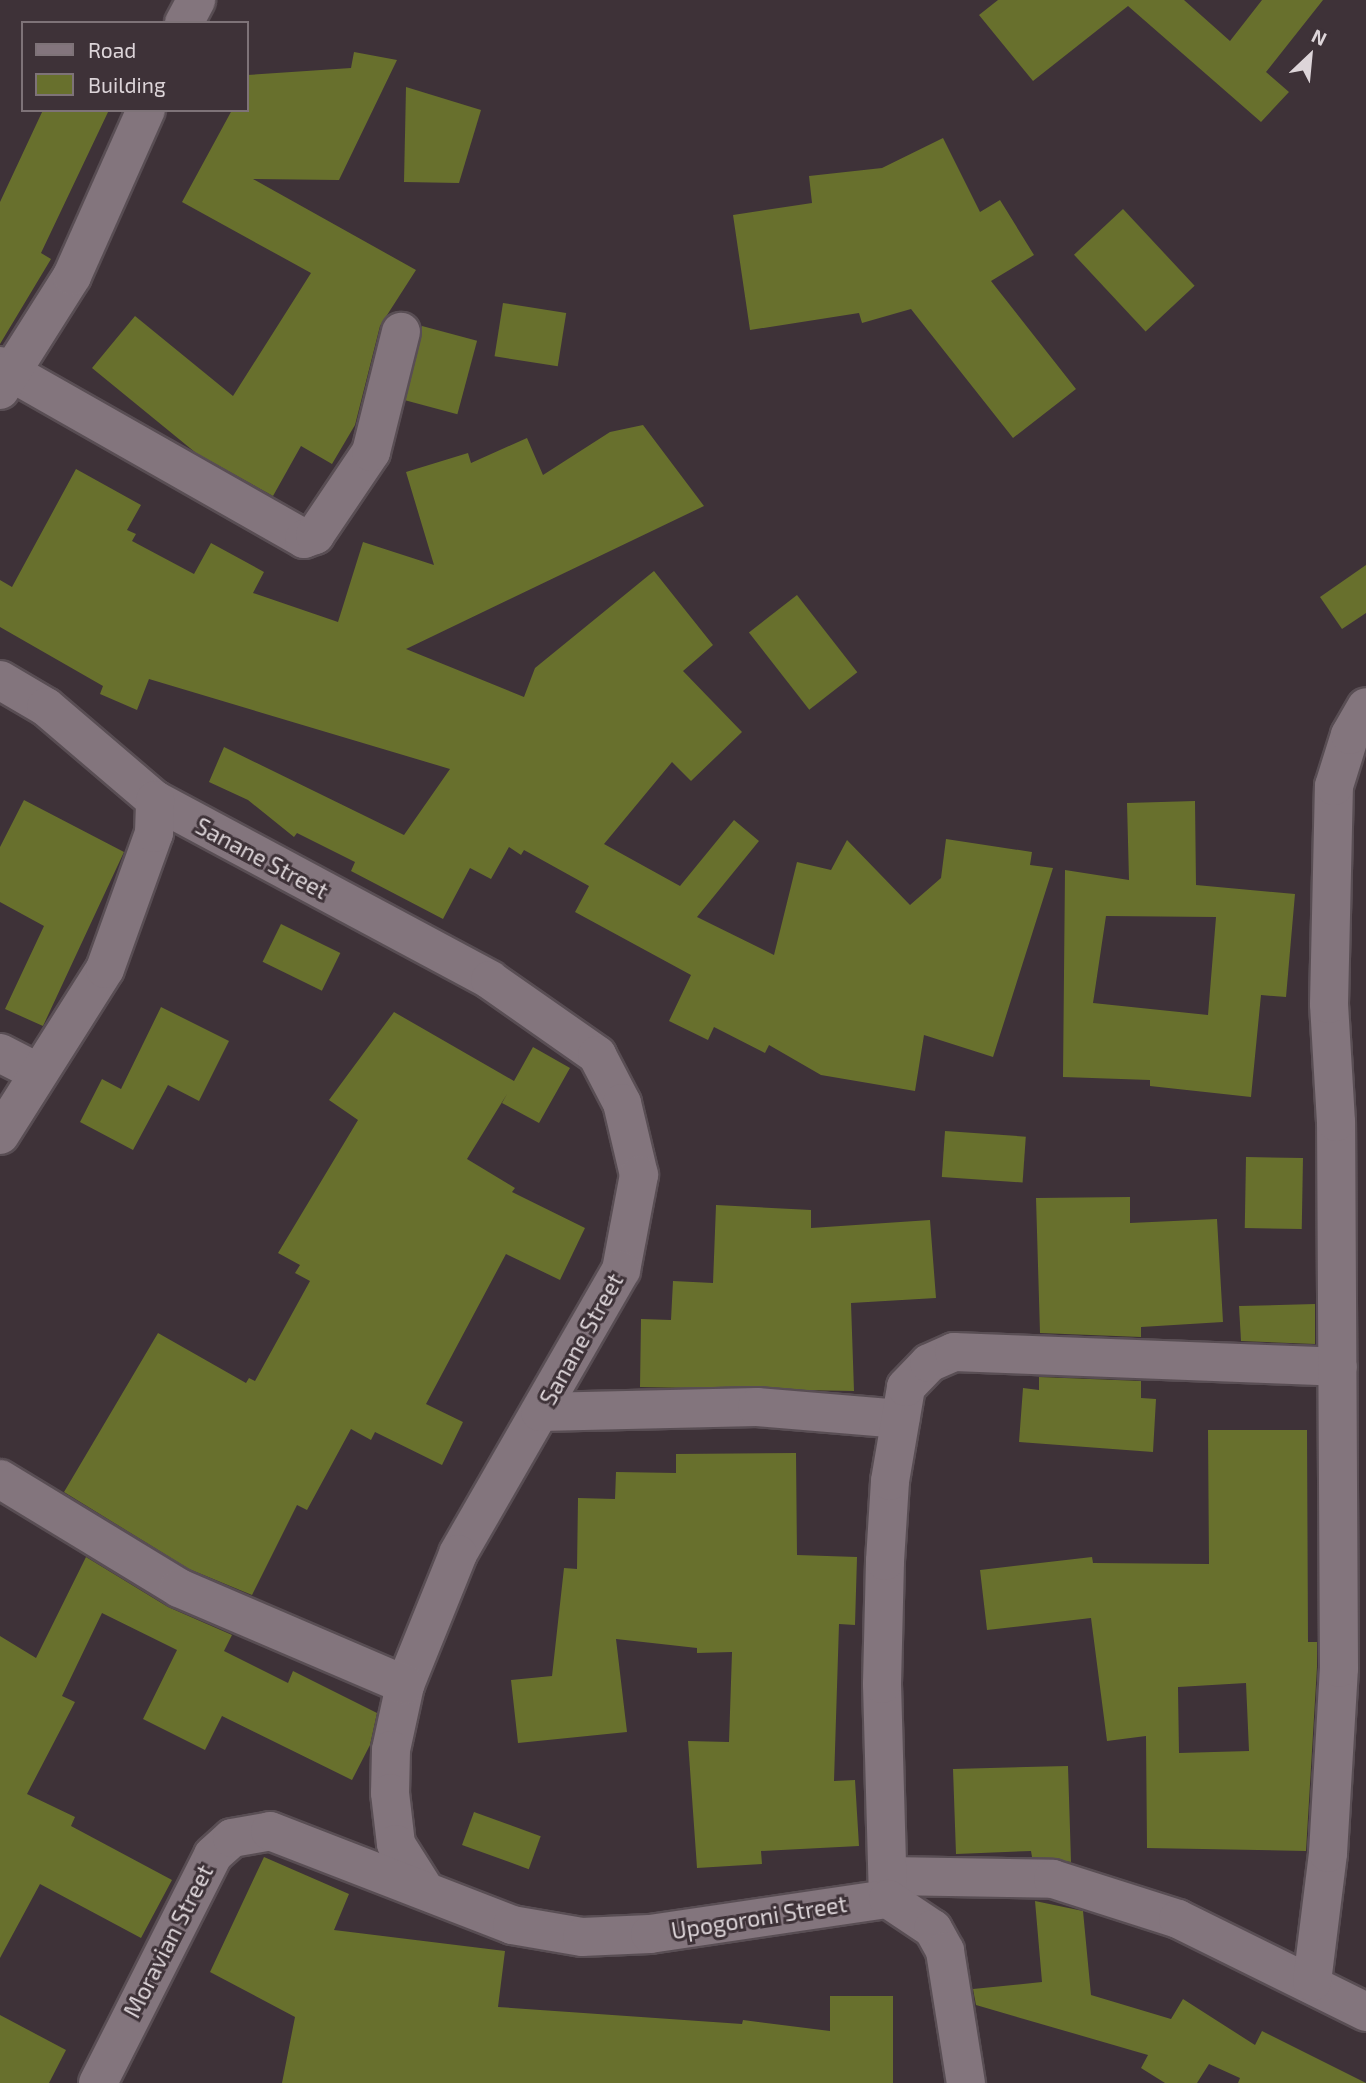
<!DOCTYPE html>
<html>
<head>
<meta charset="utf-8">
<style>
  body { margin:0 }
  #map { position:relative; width:1366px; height:2083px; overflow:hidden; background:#3e3238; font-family:"Exo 2",sans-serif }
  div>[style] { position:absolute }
  .building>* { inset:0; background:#68702d; transform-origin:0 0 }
  .roads { filter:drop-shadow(2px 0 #594e54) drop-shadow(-2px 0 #594e54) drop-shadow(0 2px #594e54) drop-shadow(0 -2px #594e54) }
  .street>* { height:38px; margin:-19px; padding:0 19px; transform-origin:19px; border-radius:19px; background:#83757d }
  span { translate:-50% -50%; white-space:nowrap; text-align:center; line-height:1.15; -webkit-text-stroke:6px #3e3238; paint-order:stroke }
  .street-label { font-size:23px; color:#ddd5d9 }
  .legend { position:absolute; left:21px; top:21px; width:228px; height:91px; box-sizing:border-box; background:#3e3238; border:2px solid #7e7378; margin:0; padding:9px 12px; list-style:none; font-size:21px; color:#ddd5d9 }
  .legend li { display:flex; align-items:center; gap:14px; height:35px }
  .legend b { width:35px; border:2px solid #7e7378 }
  .north { position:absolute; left:1275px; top:21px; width:70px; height:70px; -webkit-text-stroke:5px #3e3238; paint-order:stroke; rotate:26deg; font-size:19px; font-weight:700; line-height:28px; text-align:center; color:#ddd5d9 }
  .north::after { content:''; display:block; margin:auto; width:24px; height:32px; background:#ddd5d9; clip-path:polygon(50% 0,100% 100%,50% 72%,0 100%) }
</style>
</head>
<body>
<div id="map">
  <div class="building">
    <div style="clip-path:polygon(998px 0,1184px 0,1230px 41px,1262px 0,1323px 0,1266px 72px,1289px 92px,1261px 122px,1128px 6px,1033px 81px,979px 15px)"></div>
    <div style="clip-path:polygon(354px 52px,397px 60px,339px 180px,253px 179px,416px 270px,380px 326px,355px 425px,332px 464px,301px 446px,273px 496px,196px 453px,92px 368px,135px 316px,233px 396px,311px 273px,182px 202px,232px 110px,247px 110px,247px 75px,351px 68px)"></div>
    <div style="clip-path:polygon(406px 87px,481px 110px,459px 183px,404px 182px)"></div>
    <div style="clip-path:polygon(43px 110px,109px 110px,41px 253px,51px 259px,0 344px,0 202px)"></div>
    <div style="clip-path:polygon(943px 138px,980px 212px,1000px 200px,1034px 255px,991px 281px,1076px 389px,1013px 438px,911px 309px,862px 323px,859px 313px,750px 330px,733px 215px,812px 203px,809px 176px,882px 168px)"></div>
    <div style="left:1123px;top:209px;width:105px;height:67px;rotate:47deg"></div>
    <div style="left:503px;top:303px;width:64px;height:54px;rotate:9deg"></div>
    <div style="left:422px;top:326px;width:57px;height:76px;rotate:15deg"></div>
    <div style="clip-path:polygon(643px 425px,704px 506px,406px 649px,524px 697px,535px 668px,654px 571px,713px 645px,683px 671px,742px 732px,691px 781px,672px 762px,604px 844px,680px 886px,734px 820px,759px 841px,697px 917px,774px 955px,797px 862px,831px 870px,847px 840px,910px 905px,941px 878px,946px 839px,1032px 852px,1030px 865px,1053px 868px,993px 1057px,924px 1035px,915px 1091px,821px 1075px,769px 1045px,765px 1053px,714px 1027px,708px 1040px,669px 1021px,691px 975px,575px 912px,589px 886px,524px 850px,521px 855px,509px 847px,491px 879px,470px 868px,443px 919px,351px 871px,355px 862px,297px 833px,294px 837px,248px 800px,209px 782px,224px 747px,404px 835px,450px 769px,149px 679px,137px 710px,100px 694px,103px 686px,0 627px,0 580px,12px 587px,76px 469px,141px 505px,127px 530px,136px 534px,132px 541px,194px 574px,211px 543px,264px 572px,253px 593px,338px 622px,363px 542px,434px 565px,406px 472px,468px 453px,471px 463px,527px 438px,543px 475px,610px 432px)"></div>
    <div style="clip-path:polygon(1366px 565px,1366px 613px,1342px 629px,1320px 597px)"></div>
    <div style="left:797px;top:595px;width:98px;height:61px;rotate:52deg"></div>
    <div style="clip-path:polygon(24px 800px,124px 852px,43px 1026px,5px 1009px,44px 926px,0 902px,0 847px)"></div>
    <div style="clip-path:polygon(evenodd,1195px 801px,1196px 885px,1295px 894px,1286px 997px,1261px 995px,1251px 1097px,1150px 1086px,1150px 1080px,1063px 1077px,1065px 870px,1129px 880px,1127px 803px,1195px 801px,1106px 916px,1216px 917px,1208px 1015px,1093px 1003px,1106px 916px)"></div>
    <div style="left:281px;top:924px;width:66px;height:42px;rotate:26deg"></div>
    <div style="clip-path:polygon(161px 1007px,229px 1041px,199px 1101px,168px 1085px,133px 1150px,80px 1122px,102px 1079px,121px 1089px)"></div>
    <div style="clip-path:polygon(394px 1012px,514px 1081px,533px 1047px,570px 1068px,539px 1123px,502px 1103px,507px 1094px,467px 1159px,515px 1188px,512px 1192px,585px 1228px,560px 1280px,506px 1254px,426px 1404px,463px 1422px,442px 1465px,375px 1432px,371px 1440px,351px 1429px,307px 1510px,297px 1505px,252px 1595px,189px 1569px,64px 1492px,158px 1333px,246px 1383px,249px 1378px,255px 1381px,310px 1281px,295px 1273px,300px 1265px,278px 1253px,358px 1120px,329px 1100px)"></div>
    <div style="left:945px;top:1131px;width:81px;height:46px;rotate:4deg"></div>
    <div style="left:1246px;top:1157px;width:57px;height:71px;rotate:1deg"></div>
    <div style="clip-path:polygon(1130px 1197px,1130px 1223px,1217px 1219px,1223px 1322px,1141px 1327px,1141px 1337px,1040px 1333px,1036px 1198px)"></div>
    <div style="clip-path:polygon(716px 1205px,811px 1210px,811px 1228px,930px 1220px,936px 1298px,851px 1303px,854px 1391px,640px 1387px,641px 1319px,671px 1320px,673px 1281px,713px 1283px)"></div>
    <div style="clip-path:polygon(1315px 1304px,1315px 1344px,1241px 1341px,1239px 1306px)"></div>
    <div style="clip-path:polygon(1039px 1377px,1141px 1381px,1141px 1398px,1156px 1399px,1153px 1452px,1019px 1442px,1023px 1388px,1039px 1390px)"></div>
    <div style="clip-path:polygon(evenodd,1208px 1430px,1307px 1430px,1308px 1642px,1317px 1642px,1317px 1667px,1306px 1851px,1147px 1848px,1146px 1736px,1107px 1741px,1091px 1618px,987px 1630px,980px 1570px,1092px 1557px,1093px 1563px,1209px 1564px,1208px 1430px,1246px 1683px,1249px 1751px,1179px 1753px,1178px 1687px,1246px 1683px)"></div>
    <div style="clip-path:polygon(796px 1453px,797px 1555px,857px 1557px,855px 1625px,839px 1624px,834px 1781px,855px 1780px,859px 1846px,761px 1851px,762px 1864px,697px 1868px,688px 1741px,729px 1742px,732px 1652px,697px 1653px,697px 1648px,616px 1639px,627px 1732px,518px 1743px,511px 1680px,552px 1676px,564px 1568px,577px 1569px,578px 1498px,615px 1499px,616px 1472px,676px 1473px,676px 1454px)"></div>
    <div style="clip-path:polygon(86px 1557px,168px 1607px,232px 1635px,224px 1651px,288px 1683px,293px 1671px,377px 1713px,370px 1745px,352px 1780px,222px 1716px,205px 1750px,143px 1719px,177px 1650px,102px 1613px,62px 1696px,75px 1702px,27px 1794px,75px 1817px,71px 1826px,172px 1880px,141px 1938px,40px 1884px,0 1958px,0 1636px,36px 1658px)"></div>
    <div style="clip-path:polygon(1068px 1766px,1071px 1862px,1032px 1857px,1031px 1851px,956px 1854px,953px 1769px)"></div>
    <div style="left:474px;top:1812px;width:71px;height:35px;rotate:20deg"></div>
    <div style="clip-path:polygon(264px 1857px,349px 1894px,334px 1930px,505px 1951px,498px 2007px,742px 2024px,743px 2020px,830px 2031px,830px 1996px,893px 1996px,893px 2083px,282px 2083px,295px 2017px,210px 1972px)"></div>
    <div style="clip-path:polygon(1035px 1901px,1083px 1911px,1091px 1995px,1171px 2019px,1183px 1999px,1255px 2045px,1262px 2031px,1366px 2083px,1238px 2083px,1240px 2078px,1209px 2064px,1197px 2083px,1165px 2083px,1141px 2068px,1148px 2055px,976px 2005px,973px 1989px,1042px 1982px)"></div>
    <div style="clip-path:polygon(0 2015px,66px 2050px,49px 2083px,0 2083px)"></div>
  </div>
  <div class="roads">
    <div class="street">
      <div style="left:184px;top:23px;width:26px;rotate:-62deg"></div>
      <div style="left:0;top:366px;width:350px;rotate:29.6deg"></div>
      <div style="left:304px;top:539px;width:12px;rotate:-20deg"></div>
      <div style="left:315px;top:535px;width:100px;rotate:-56deg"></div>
      <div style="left:371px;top:452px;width:124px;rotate:-76deg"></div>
      <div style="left:0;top:390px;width:135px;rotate:-57.7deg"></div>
      <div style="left:72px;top:276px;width:182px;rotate:-66deg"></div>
      <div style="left:0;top:680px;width:53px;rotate:30.4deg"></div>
      <div style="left:46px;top:707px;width:143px;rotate:40.5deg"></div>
      <div style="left:155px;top:800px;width:380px;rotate:28.2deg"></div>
      <div style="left:490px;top:980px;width:131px;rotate:35deg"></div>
      <div style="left:597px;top:1055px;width:54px;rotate:62.5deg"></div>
      <div style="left:622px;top:1103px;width:74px;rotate:76.7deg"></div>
      <div style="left:639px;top:1175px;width:97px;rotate:100.7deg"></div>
      <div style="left:621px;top:1270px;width:327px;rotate:119.9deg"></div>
      <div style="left:458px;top:1554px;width:141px;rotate:112deg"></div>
      <div style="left:405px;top:1685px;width:66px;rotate:102.2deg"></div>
      <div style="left:391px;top:1750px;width:43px;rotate:91.3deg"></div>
      <div style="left:390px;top:1793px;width:51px;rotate:83.3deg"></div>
      <div style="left:396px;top:1844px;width:54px;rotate:57.8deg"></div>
      <div style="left:0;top:1053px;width:42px;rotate:27.2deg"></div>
      <div style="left:0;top:1135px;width:196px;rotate:-57.7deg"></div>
      <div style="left:105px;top:969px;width:145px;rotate:-70.2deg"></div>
      <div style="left:154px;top:833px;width:33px;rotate:-88deg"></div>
      <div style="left:540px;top:1412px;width:217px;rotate:-1.3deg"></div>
      <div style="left:757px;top:1407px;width:144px;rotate:4.8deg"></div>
      <div style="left:0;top:1479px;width:210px;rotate:31.3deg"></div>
      <div style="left:179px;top:1588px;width:246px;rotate:23.2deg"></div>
      <div style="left:889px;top:1876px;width:164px;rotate:1deg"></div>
      <div style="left:1053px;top:1879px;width:131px;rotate:17.7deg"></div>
      <div style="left:1178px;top:1919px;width:210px;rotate:26.3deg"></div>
      <div style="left:888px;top:1899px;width:215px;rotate:-91.6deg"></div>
      <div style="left:882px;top:1684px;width:123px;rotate:-88.6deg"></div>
      <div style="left:885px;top:1561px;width:80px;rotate:-86.4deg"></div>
      <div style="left:890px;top:1481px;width:95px;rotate:-80.3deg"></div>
      <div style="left:906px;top:1387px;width:33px;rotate:-46deg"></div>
      <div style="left:929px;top:1363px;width:27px;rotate:-24deg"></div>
      <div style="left:954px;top:1352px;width:384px;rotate:2.2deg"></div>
      <div style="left:1312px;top:1982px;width:130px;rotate:-82.9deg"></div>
      <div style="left:1328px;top:1853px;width:185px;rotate:-86.6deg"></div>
      <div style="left:1339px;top:1668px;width:546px;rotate:-90.31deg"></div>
      <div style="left:1336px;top:1122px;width:118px;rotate:-93.4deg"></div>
      <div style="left:1329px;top:1004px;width:218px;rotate:-88.7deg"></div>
      <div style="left:1334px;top:786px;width:53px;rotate:-72.6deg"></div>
      <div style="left:1350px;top:735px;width:32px;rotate:-60deg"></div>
      <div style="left:98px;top:2083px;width:255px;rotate:-63.2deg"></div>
      <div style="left:213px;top:1855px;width:25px;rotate:-42deg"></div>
      <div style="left:232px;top:1838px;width:39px;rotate:-10deg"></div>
      <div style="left:270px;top:1831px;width:260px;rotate:21.2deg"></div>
      <div style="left:512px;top:1925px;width:71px;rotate:9.7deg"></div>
      <div style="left:582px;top:1937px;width:68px;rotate:-2.5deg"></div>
      <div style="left:650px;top:1934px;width:241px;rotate:-8.4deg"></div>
      <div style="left:888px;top:1899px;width:54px;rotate:33.7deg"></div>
      <div style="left:933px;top:1929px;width:25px;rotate:61deg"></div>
      <div style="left:945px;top:1951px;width:134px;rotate:81deg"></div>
    </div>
  </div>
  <div class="street-label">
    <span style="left:262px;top:858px;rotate:28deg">Sanane Street</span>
    <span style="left:581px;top:1339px;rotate:-61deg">Sanane Street</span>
    <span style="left:759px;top:1917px;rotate:-9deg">Upogoroni Street</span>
    <span style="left:168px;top:1941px;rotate:-63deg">Moravian Street</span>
  </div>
  <ul class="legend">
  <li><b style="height:9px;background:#83757d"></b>Road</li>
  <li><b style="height:19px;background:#68702d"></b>Building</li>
  </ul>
  <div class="north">N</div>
</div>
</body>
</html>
